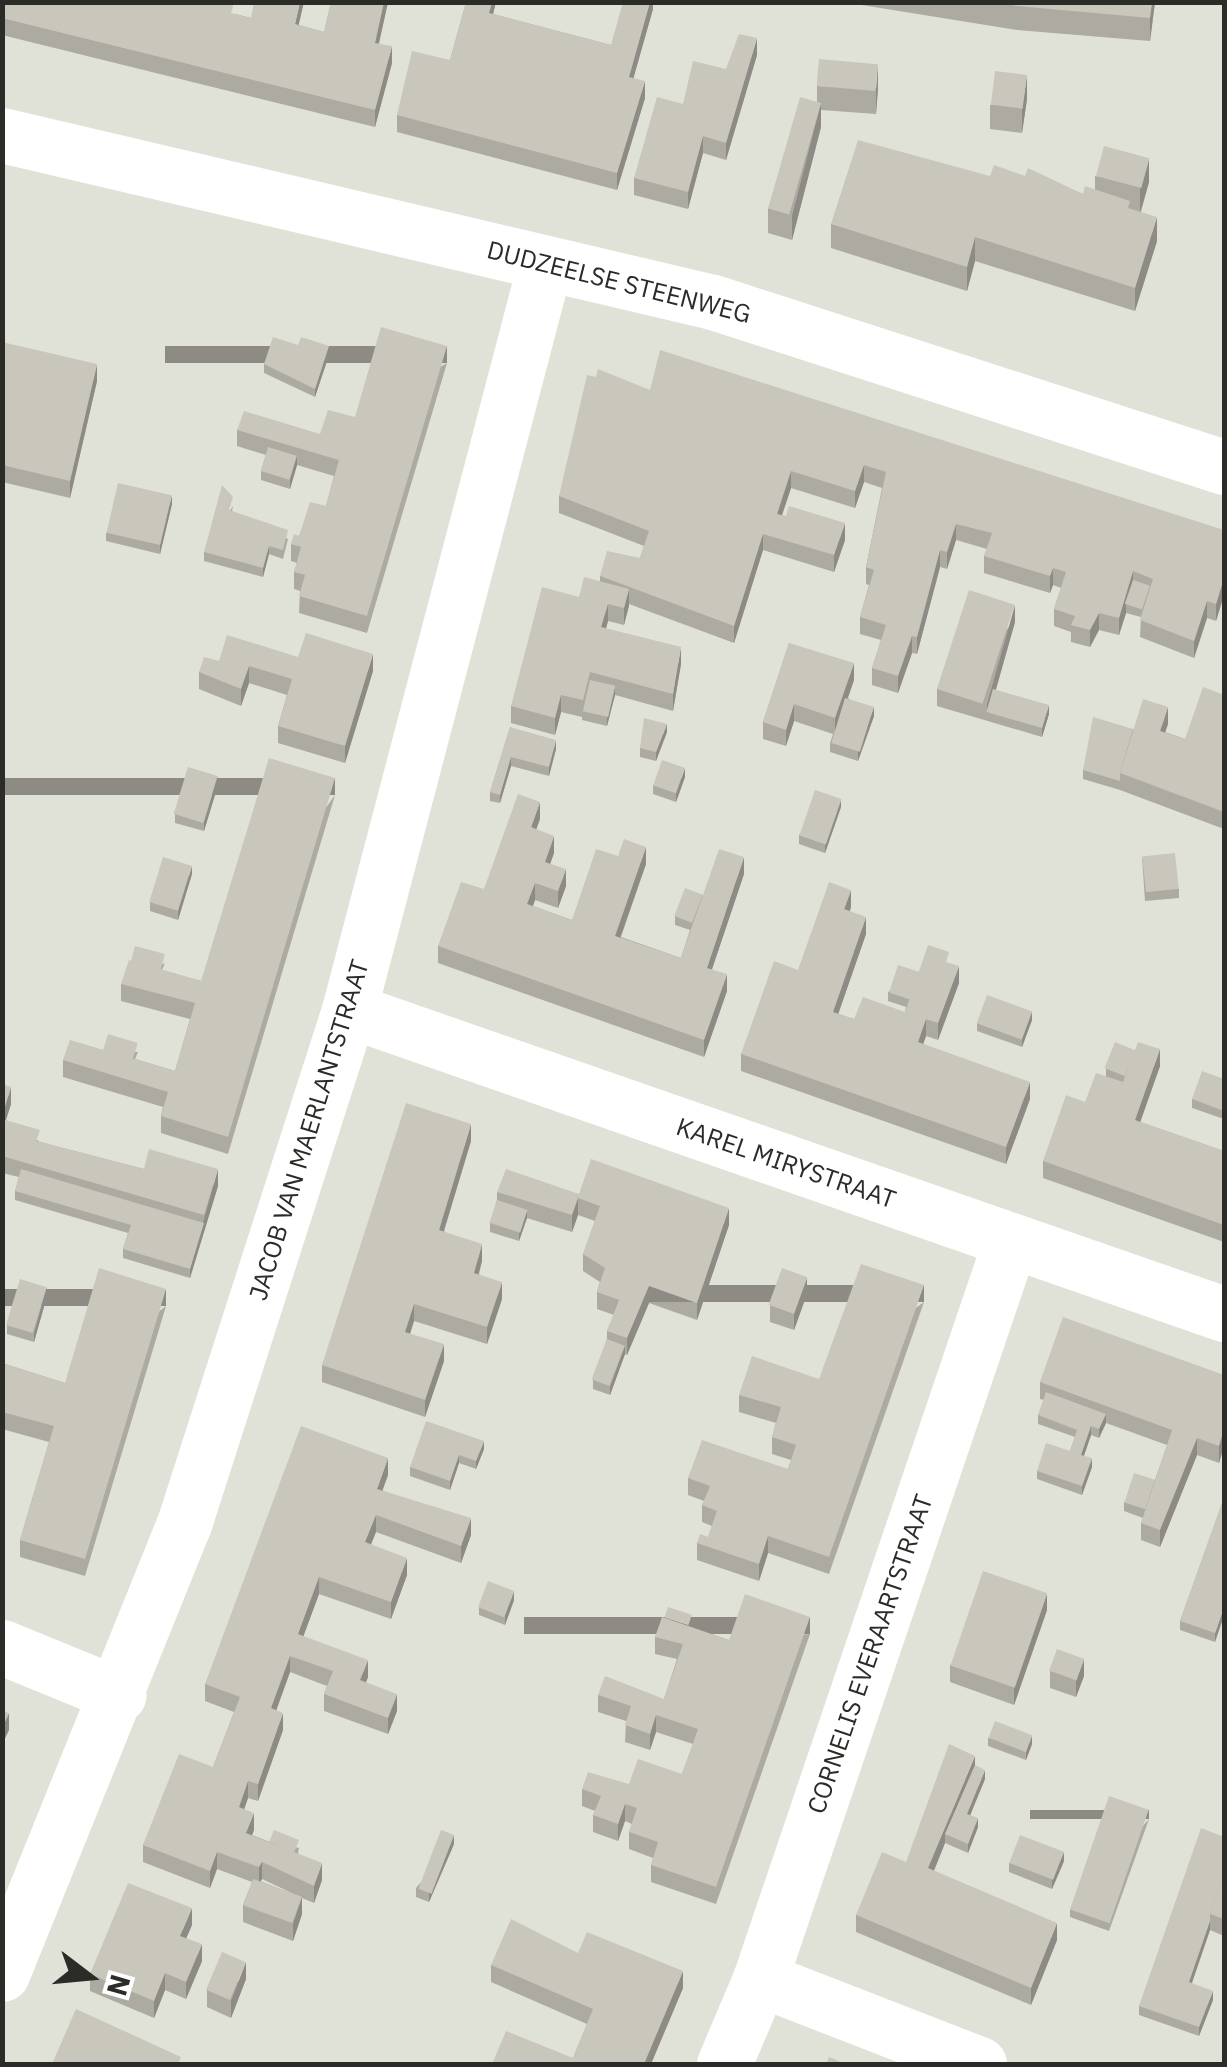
<!DOCTYPE html>
<html>
<head>
<meta charset="utf-8">
<style>
  body { margin:0 }
  #map { position:relative; width:1227px; height:2067px; overflow:hidden; background:#e0e2d8; font-family:"IBM Plex Sans",sans-serif }
  div>[style] { position:absolute }
  .minor>* { height:55px; margin:-27.5px; padding:0 27.5px; transform-origin:27.5px; border-radius:27.5px; background:#fff }
  .major>* { height:55px; margin:-27.5px; padding:0 27.5px; transform-origin:27.5px; border-radius:27.5px; background:#fff }
  .wall>* { inset:0; background:#adaaa2 }
  .shaded-wall>* { inset:0; background:#8d8b84; transform-origin:0 0 }
  .building>* { inset:0; background:#c9c6bc; transform-origin:0 0 }
  span { translate:-50% -50%; white-space:nowrap; text-align:center; line-height:1.15; -webkit-text-stroke:8px #fff; paint-order:stroke }
  .street-label { font-size:25px; color:#2b2b28 }
  .frame { position:absolute; inset:0; border:5px solid #2b2b28; pointer-events:none }
  .north { position:absolute; left:40px; top:1927px; width:100px; height:100px; -webkit-text-stroke:8px #fff; paint-order:stroke; rotate:106deg; font-size:28px; font-weight:700; line-height:40px; text-align:center; color:#2b2b28 }
  .north::after { content:''; display:block; margin:auto; width:35px; height:45px; background:#2b2b28; clip-path:polygon(50% 0,100% 100%,50% 72%,0 100%) }
</style>
</head>
<body>
<div id="map">
  <div class="minor">
    <div style="left:349px;top:1010px;width:926px;rotate:19.16deg"></div>
    <div style="left:2px;top:1647px;width:126px;rotate:22.3deg"></div>
    <div style="left:2px;top:1974px;width:485px;rotate:-68deg"></div>
    <div style="left:184px;top:1524px;width:540px;rotate:-72.2deg"></div>
    <div style="left:349px;top:1010px;width:771px;rotate:-75.28deg"></div>
    <div style="left:760px;top:1979px;width:235px;rotate:21.2deg"></div>
    <div style="left:724px;top:2064px;width:92px;rotate:-67deg"></div>
    <div style="left:760px;top:1979px;width:778px;rotate:-71.26deg"></div>
  </div>
  <div class="major">
    <div style="left:2px;top:135px;width:730px;rotate:13.22deg"></div>
    <div style="left:713px;top:302px;width:537px;rotate:17.9deg"></div>
  </div>
  <div class="wall">
    <div style="clip-path:polygon(2px 2px,235px 14px,251px 18px,299px 25px,324px 32px,331px 2px,388px 2px,379px 44px,392px 63px,375px 127px,2px 35px)"></div>
    <div style="clip-path:polygon(466px 2px,496px 2px,493px 14px,611px 45px,653px 2px,653px 9px,633px 78px,645px 98px,617px 190px,397px 132px,397px 115px,450px 60px)"></div>
    <div style="clip-path:polygon(843px 2px,1155px 2px,1150px 41px,1017px 30px)"></div>
    <div style="clip-path:polygon(757px 55px,726px 160px,703px 153px,688px 209px,634px 195px,634px 178px,683px 104px,726px 69px)"></div>
    <div style="clip-path:polygon(817px 86px,878px 88px,876px 114px,821px 110px,821px 127px,792px 240px,768px 233px,768px 209px,817px 102px)"></div>
    <div style="clip-path:polygon(1027px 99px,1022px 133px,990px 129px,990px 105px)"></div>
    <div style="clip-path:polygon(990px 176px,1083px 194px,1095px 190px,1095px 176px,1149px 182px,1141px 212px,1157px 241px,1135px 311px,975px 261px,967px 291px,831px 248px,831px 224px)"></div>
    <div style="clip-path:polygon(2px 342px,97px 381px,70px 498px,2px 482px)"></div>
    <div style="clip-path:polygon(329px 355px,315px 397px,264px 373px,264px 364px)"></div>
    <div style="clip-path:polygon(447px 363px,367px 633px,299px 613px,300px 591px,294px 589px,294px 572px,297px 563px,291px 561px,291px 544px,326px 506px,334px 476px,297px 465px,290px 489px,261px 480px,261px 471px,266px 455px,237px 446px,237px 430px,320px 434px,355px 417px)"></div>
    <div style="clip-path:polygon(650px 390px,1224px 530px,1224px 595px,1216px 621px,1207px 618px,1194px 658px,1140px 637px,1141px 617px,1126px 613px,1119px 635px,1099px 630px,1090px 647px,1071px 642px,1071px 632px,1054px 626px,1054px 609px,1061px 588px,1053px 585px,1050px 593px,984px 573px,984px 556px,987px 549px,956px 540px,947px 569px,940px 567px,917px 654px,912px 653px,898px 693px,872px 685px,872px 668px,881px 640px,860px 634px,860px 617px,869px 585px,866px 584px,866px 567px,882px 488px,864px 482px,855px 508px,791px 488px,782px 515px,845px 540px,834px 572px,763px 550px,734px 643px,629px 604px,624px 625px,608px 621px,606px 629px,681px 664px,673px 711px,615px 695px,607px 726px,582px 720px,582px 717px,561px 712px,555px 735px,511px 723px,511px 706px,579px 597px,600px 582px,600px 576px,640px 558px,644px 546px,559px 513px,559px 496px)"></div>
    <div style="clip-path:polygon(172px 504px,160px 554px,106px 541px,106px 533px)"></div>
    <div style="clip-path:polygon(233px 506px,232px 511px,288px 539px,283px 559px,269px 554px,263px 577px,204px 561px,204px 552px)"></div>
    <div style="clip-path:polygon(1015px 622px,996px 690px,1049px 714px,1042px 737px,937px 706px,937px 689px)"></div>
    <div style="clip-path:polygon(789px 643px,854px 680px,848px 698px,874px 716px,858px 761px,830px 752px,830px 743px,833px 734px,794px 721px,786px 746px,763px 739px,763px 722px)"></div>
    <div style="clip-path:polygon(298px 657px,373px 671px,345px 763px,278px 743px,278px 726px,287px 695px,249px 683px,241px 706px,199px 689px,199px 672px,219px 661px)"></div>
    <div style="clip-path:polygon(1224px 695px,1224px 829px,1120px 790px,1083px 779px,1083px 770px,1133px 729px,1168px 724px,1165px 732px,1185px 739px)"></div>
    <div style="clip-path:polygon(510px 727px,556px 749px,549px 776px,511px 766px,500px 803px,490px 801px,490px 792px)"></div>
    <div style="clip-path:polygon(667px 732px,656px 761px,640px 757px,640px 748px)"></div>
    <div style="clip-path:polygon(685px 777px,676px 802px,653px 794px,653px 785px)"></div>
    <div style="clip-path:polygon(218px 785px,204px 831px,175px 823px,175px 814px)"></div>
    <div style="clip-path:polygon(335px 795px,228px 1154px,161px 1133px,161px 1116px,163px 1107px,63px 1077px,63px 1060px,103px 1050px,138px 1052px,135px 1059px,175px 1071px,190px 1019px,121px 1001px,121px 984px,165px 963px,162px 970px,201px 981px)"></div>
    <div style="clip-path:polygon(841px 807px,825px 853px,799px 844px,799px 835px)"></div>
    <div style="clip-path:polygon(540px 819px,536px 829px,554px 853px,550px 864px,566px 886px,558px 908px,535px 900px,533px 906px,572px 920px,618px 856px,646px 864px,621px 937px,681px 958px,690px 930px,675px 925px,675px 916px,703px 895px,744px 874px,712px 969px,727px 991px,704px 1057px,438px 963px,438px 946px)"></div>
    <div style="clip-path:polygon(1142px 857px,1179px 889px,1179px 898px,1145px 901px)"></div>
    <div style="clip-path:polygon(192px 874px,178px 920px,150px 911px,150px 902px)"></div>
    <div style="clip-path:polygon(851px 907px,850px 911px,866px 934px,838px 1014px,854px 1019px,905px 1012px,906px 1007px,888px 1001px,888px 992px,919px 972px,949px 963px,959px 983px,938px 1040px,926px 1036px,923px 1044px,1030px 1099px,1006px 1164px,741px 1071px,741px 1054px,798px 970px)"></div>
    <div style="clip-path:polygon(1032px 1020px,1022px 1047px,977px 1031px,977px 1023px)"></div>
    <div style="clip-path:polygon(1160px 1066px,1140px 1122px,1224px 1151px,1224px 1242px,1043px 1178px,1043px 1161px,1106px 1076px,1106px 1068px)"></div>
    <div style="clip-path:polygon(1224px 1079px,1224px 1119px,1192px 1108px,1192px 1099px)"></div>
    <div style="clip-path:polygon(2px 1084px,11px 1104px,6px 1120px,40px 1142px,144px 1169px,218px 1186px,190px 1278px,123px 1258px,123px 1249px,128px 1233px,15px 1200px,15px 1191px,19px 1177px,2px 1173px)"></div>
    <div style="clip-path:polygon(471px 1141px,444px 1231px,482px 1261px,479px 1274px,502px 1299px,487px 1344px,414px 1321px,410px 1334px,444px 1361px,425px 1417px,322px 1382px,322px 1365px)"></div>
    <div style="clip-path:polygon(497px 1192px,579px 1194px,729px 1225px,697px 1320px,649px 1303px,627px 1355px,625px 1354px,610px 1395px,593px 1389px,593px 1380px,607px 1339px,607px 1331px,614px 1315px,597px 1309px,597px 1292px,600px 1282px,583px 1271px,583px 1254px,595px 1221px,578px 1215px,572px 1232px,527px 1218px,519px 1241px,490px 1232px,490px 1223px,497px 1200px)"></div>
    <div style="clip-path:polygon(807px 1294px,794px 1330px,770px 1322px,770px 1305px)"></div>
    <div style="clip-path:polygon(47px 1296px,34px 1342px,7px 1334px,7px 1325px)"></div>
    <div style="clip-path:polygon(924px 1302px,829px 1574px,768px 1553px,759px 1581px,697px 1560px,697px 1543px,708px 1537px,712px 1526px,702px 1522px,702px 1505px,704px 1501px,688px 1495px,688px 1478px,788px 1469px,791px 1460px,772px 1454px,772px 1437px,776px 1423px,739px 1412px,739px 1395px,819px 1379px)"></div>
    <div style="clip-path:polygon(166px 1306px,85px 1576px,20px 1557px,20px 1540px,49px 1442px,2px 1429px,2px 1363px,65px 1383px)"></div>
    <div style="clip-path:polygon(1224px 1375px,1224px 1446px,1219px 1463px,1197px 1455px,1160px 1547px,1141px 1540px,1141px 1523px,1143px 1518px,1124px 1511px,1124px 1502px,1155px 1480px,1167px 1445px,1106px 1423px,1099px 1438px,1091px 1435px,1084px 1456px,1092px 1467px,1082px 1495px,1037px 1479px,1037px 1471px,1070px 1451px,1075px 1437px,1038px 1424px,1038px 1415px,1044px 1400px,1040px 1399px,1040px 1382px)"></div>
    <div style="clip-path:polygon(484px 1449px,476px 1469px,459px 1463px,450px 1490px,410px 1476px,410px 1467px)"></div>
    <div style="clip-path:polygon(evenodd,388px 1475px,382px 1490px,471px 1535px,461px 1563px,376px 1532px,371px 1544px,407px 1575px,391px 1619px,319px 1594px,303px 1636px,368px 1677px,366px 1682px,397px 1711px,388px 1734px,324px 1711px,324px 1694px,327px 1686px,290px 1672px,276px 1710px,283px 1730px,258px 1801px,248px 1798px,244px 1809px,254px 1830px,252px 1835px,270px 1842px,299px 1848px,298px 1853px,322px 1880px,314px 1903px,302px 1898px,302px 1914px,293px 1941px,243px 1922px,243px 1905px,252px 1882px,217px 1869px,210px 1888px,143px 1862px,143px 1845px,213px 1767px,234px 1712px,205px 1701px,205px 1684px,388px 1475px,262px 1879px,296px 1895px,260px 1881px,262px 1879px)"></div>
    <div style="clip-path:polygon(1224px 1498px,1215px 1642px,1180px 1630px,1180px 1621px)"></div>
    <div style="clip-path:polygon(514px 1600px,505px 1625px,479px 1615px,479px 1607px)"></div>
    <div style="clip-path:polygon(1047px 1610px,1014px 1705px,950px 1682px,950px 1665px)"></div>
    <div style="clip-path:polygon(665px 1618px,692px 1624px,691px 1627px,729px 1640px,810px 1634px,716px 1904px,651px 1882px,651px 1865px,653px 1858px,629px 1849px,629px 1832px,632px 1824px,625px 1821px,618px 1841px,593px 1832px,593px 1815px,595px 1811px,582px 1806px,582px 1789px,629px 1784px,682px 1774px,693px 1744px,656px 1732px,650px 1750px,625px 1742px,626px 1721px,598px 1712px,598px 1695px,664px 1699px,677px 1659px,655px 1654px,655px 1637px)"></div>
    <div style="clip-path:polygon(1050px 1671px,1084px 1676px,1076px 1697px,1050px 1688px)"></div>
    <div style="clip-path:polygon(988px 1738px,1032px 1744px,1026px 1760px,988px 1746px)"></div>
    <div style="clip-path:polygon(985px 1779px,970px 1815px,978px 1827px,968px 1853px,945px 1843px,934px 1871px,1057px 1940px,1031px 2005px,856px 1932px,856px 1915px)"></div>
    <div style="clip-path:polygon(1149px 1819px,1109px 1931px,1070px 1917px,1070px 1909px)"></div>
    <div style="clip-path:polygon(1224px 1837px,1224px 1936px,1210px 1930px,1192px 1983px,1213px 2000px,1199px 2036px,1139px 2015px,1139px 2006px)"></div>
    <div style="clip-path:polygon(454px 1844px,429px 1902px,416px 1897px,416px 1888px)"></div>
    <div style="clip-path:polygon(1064px 1861px,1052px 1889px,1009px 1872px,1009px 1863px)"></div>
    <div style="clip-path:polygon(192px 1925px,186px 1938px,202px 1961px,186px 1999px,165px 1990px,154px 2018px,90px 1991px,90px 1974px)"></div>
    <div style="clip-path:polygon(578px 1953px,683px 1988px,651px 2064px,492px 2064px,573px 2058px,587px 2024px,491px 1982px,491px 1965px)"></div>
    <div style="clip-path:polygon(246px 1979px,231px 2018px,207px 2007px,207px 1990px)"></div>
  </div>
  <div class="shaded-wall">
    <div style="clip-path:polygon(300px 2px,304px 2px,295px 41px,295px 24px)"></div>
    <div style="clip-path:polygon(384px 2px,388px 2px,375px 60px,375px 43px)"></div>
    <div style="clip-path:polygon(492px 2px,496px 2px,489px 30px,489px 13px)"></div>
    <div style="clip-path:polygon(650px 2px,653px 2px,653px 9px,629px 94px,629px 77px)"></div>
    <div style="clip-path:polygon(1152px 2px,1155px 2px,1150px 41px,1150px 18px)"></div>
    <div style="clip-path:polygon(757px 38px,757px 55px,726px 160px,726px 143px)"></div>
    <div style="clip-path:polygon(392px 46px,392px 63px,375px 127px,375px 110px)"></div>
    <div style="clip-path:polygon(878px 64px,878px 88px,876px 114px,876px 90px)"></div>
    <div style="clip-path:polygon(1027px 75px,1027px 99px,1022px 133px,1022px 110px)"></div>
    <div style="clip-path:polygon(645px 81px,645px 98px,617px 190px,617px 173px)"></div>
    <div style="clip-path:polygon(821px 103px,821px 127px,792px 240px,792px 216px)"></div>
    <div style="clip-path:polygon(703px 136px,703px 153px,688px 209px,688px 192px)"></div>
    <div style="clip-path:polygon(1149px 158px,1149px 182px,1140px 213px,1140px 189px)"></div>
    <div style="clip-path:polygon(1157px 217px,1157px 241px,1135px 311px,1135px 288px)"></div>
    <div style="clip-path:polygon(975px 237px,975px 261px,967px 291px,967px 267px)"></div>
    <div style="clip-path:polygon(329px 346px,329px 355px,315px 397px,315px 389px)"></div>
    <div style="left:447px;top:346px;width:17px;height:282px;rotate:90deg"></div>
    <div style="clip-path:polygon(97px 364px,97px 381px,70px 498px,70px 481px)"></div>
    <div style="clip-path:polygon(297px 456px,297px 465px,290px 489px,290px 480px)"></div>
    <div style="clip-path:polygon(864px 465px,864px 482px,855px 508px,855px 491px)"></div>
    <div style="clip-path:polygon(791px 471px,791px 488px,777px 530px,777px 514px)"></div>
    <div style="clip-path:polygon(172px 495px,172px 504px,160px 554px,160px 545px)"></div>
    <div style="clip-path:polygon(845px 523px,845px 540px,834px 572px,834px 555px)"></div>
    <div style="clip-path:polygon(956px 524px,956px 540px,947px 569px,947px 552px)"></div>
    <div style="clip-path:polygon(763px 534px,763px 550px,734px 643px,734px 626px)"></div>
    <div style="clip-path:polygon(269px 546px,269px 554px,263px 577px,263px 568px)"></div>
    <div style="clip-path:polygon(940px 550px,940px 567px,917px 654px,917px 637px)"></div>
    <div style="clip-path:polygon(1053px 568px,1053px 585px,1050px 593px,1050px 576px)"></div>
    <div style="clip-path:polygon(1133px 571px,1133px 588px,1126px 604px,1126px 613px,1119px 635px,1119px 618px)"></div>
    <div style="clip-path:polygon(1224px 578px,1224px 595px,1216px 621px,1216px 604px)"></div>
    <div style="clip-path:polygon(629px 589px,629px 606px,624px 625px,624px 608px)"></div>
    <div style="clip-path:polygon(1207px 601px,1207px 618px,1194px 658px,1194px 641px)"></div>
    <div style="clip-path:polygon(608px 604px,608px 621px,601px 644px,601px 627px)"></div>
    <div style="clip-path:polygon(1015px 605px,1015px 622px,989px 713px,987px 712px,987px 704px)"></div>
    <div style="clip-path:polygon(1099px 613px,1099px 630px,1090px 647px,1090px 630px)"></div>
    <div style="clip-path:polygon(912px 636px,912px 653px,898px 693px,898px 676px)"></div>
    <div style="clip-path:polygon(681px 647px,681px 664px,673px 711px,673px 694px)"></div>
    <div style="clip-path:polygon(373px 654px,373px 671px,345px 763px,345px 746px)"></div>
    <div style="clip-path:polygon(854px 663px,854px 680px,835px 734px,835px 718px)"></div>
    <div style="clip-path:polygon(249px 666px,249px 683px,241px 706px,241px 689px)"></div>
    <div style="clip-path:polygon(615px 686px,615px 695px,607px 726px,607px 717px)"></div>
    <div style="clip-path:polygon(561px 695px,561px 712px,555px 735px,555px 718px)"></div>
    <div style="clip-path:polygon(794px 704px,794px 721px,786px 746px,786px 730px)"></div>
    <div style="clip-path:polygon(1049px 705px,1049px 714px,1042px 737px,1042px 728px)"></div>
    <div style="clip-path:polygon(874px 707px,874px 716px,858px 761px,858px 752px)"></div>
    <div style="clip-path:polygon(1168px 707px,1168px 724px,1160px 748px,1160px 731px)"></div>
    <div style="clip-path:polygon(667px 724px,667px 732px,656px 761px,656px 752px)"></div>
    <div style="clip-path:polygon(556px 740px,556px 749px,549px 776px,549px 767px)"></div>
    <div style="clip-path:polygon(511px 757px,511px 766px,500px 803px,500px 795px)"></div>
    <div style="clip-path:polygon(685px 768px,685px 777px,676px 802px,676px 794px)"></div>
    <div style="clip-path:polygon(218px 776px,218px 785px,204px 831px,204px 822px)"></div>
    <div style="left:335px;top:778px;width:17px;height:375px;rotate:90deg"></div>
    <div style="clip-path:polygon(841px 799px,841px 807px,825px 853px,825px 844px)"></div>
    <div style="clip-path:polygon(540px 802px,540px 819px,531px 844px,531px 827px)"></div>
    <div style="clip-path:polygon(554px 836px,554px 853px,545px 878px,545px 862px)"></div>
    <div style="clip-path:polygon(646px 847px,646px 864px,615px 952px,615px 936px)"></div>
    <div style="clip-path:polygon(744px 857px,744px 874px,707px 984px,707px 968px)"></div>
    <div style="clip-path:polygon(192px 866px,192px 874px,178px 920px,178px 911px)"></div>
    <div style="clip-path:polygon(566px 869px,566px 886px,558px 908px,558px 891px)"></div>
    <div style="clip-path:polygon(535px 883px,535px 900px,527px 921px,527px 904px)"></div>
    <div style="clip-path:polygon(851px 890px,851px 907px,844px 926px,844px 909px)"></div>
    <div style="clip-path:polygon(866px 917px,866px 934px,833px 1029px,833px 1012px)"></div>
    <div style="clip-path:polygon(959px 966px,959px 983px,938px 1040px,938px 1023px)"></div>
    <div style="clip-path:polygon(727px 974px,727px 991px,704px 1057px,704px 1040px)"></div>
    <div style="clip-path:polygon(1032px 1011px,1032px 1020px,1022px 1047px,1022px 1039px)"></div>
    <div style="clip-path:polygon(926px 1019px,926px 1036px,918px 1059px,918px 1042px)"></div>
    <div style="clip-path:polygon(1160px 1049px,1160px 1066px,1135px 1137px,1135px 1120px)"></div>
    <div style="clip-path:polygon(1030px 1082px,1030px 1099px,1006px 1164px,1006px 1147px)"></div>
    <div style="clip-path:polygon(11px 1087px,11px 1104px,2px 1132px,2px 1116px)"></div>
    <div style="clip-path:polygon(471px 1124px,471px 1141px,439px 1247px,439px 1230px)"></div>
    <div style="clip-path:polygon(218px 1169px,218px 1186px,190px 1278px,190px 1269px)"></div>
    <div style="clip-path:polygon(578px 1198px,578px 1215px,572px 1232px,572px 1215px)"></div>
    <div style="clip-path:polygon(729px 1208px,729px 1225px,697px 1320px,697px 1303px)"></div>
    <div style="clip-path:polygon(527px 1210px,527px 1218px,519px 1241px,519px 1232px)"></div>
    <div style="clip-path:polygon(482px 1244px,482px 1261px,474px 1290px,474px 1273px)"></div>
    <div style="clip-path:polygon(807px 1277px,807px 1294px,794px 1330px,794px 1313px)"></div>
    <div style="clip-path:polygon(502px 1282px,502px 1299px,487px 1344px,487px 1327px)"></div>
    <div style="left:924px;top:1285px;width:17px;height:288px;rotate:90deg"></div>
    <div style="clip-path:polygon(649px 1286px,649px 1303px,627px 1355px,627px 1338px)"></div>
    <div style="clip-path:polygon(47px 1287px,47px 1296px,34px 1342px,34px 1333px)"></div>
    <div style="left:166px;top:1289px;width:17px;height:282px;rotate:90deg"></div>
    <div style="clip-path:polygon(414px 1304px,414px 1321px,405px 1349px,405px 1332px)"></div>
    <div style="clip-path:polygon(444px 1344px,444px 1361px,425px 1417px,425px 1400px)"></div>
    <div style="clip-path:polygon(625px 1346px,625px 1354px,610px 1395px,610px 1387px)"></div>
    <div style="clip-path:polygon(1106px 1414px,1106px 1423px,1099px 1438px,1099px 1429px)"></div>
    <div style="clip-path:polygon(1091px 1426px,1091px 1435px,1081px 1464px,1081px 1455px)"></div>
    <div style="clip-path:polygon(1224px 1429px,1224px 1446px,1219px 1463px,1219px 1446px)"></div>
    <div style="clip-path:polygon(1197px 1438px,1197px 1455px,1160px 1547px,1160px 1530px)"></div>
    <div style="clip-path:polygon(484px 1441px,484px 1449px,476px 1469px,476px 1461px)"></div>
    <div style="clip-path:polygon(459px 1455px,459px 1463px,450px 1490px,450px 1481px)"></div>
    <div style="clip-path:polygon(388px 1458px,388px 1475px,377px 1506px,377px 1489px)"></div>
    <div style="clip-path:polygon(1092px 1458px,1092px 1467px,1082px 1495px,1082px 1486px)"></div>
    <div style="clip-path:polygon(376px 1515px,376px 1532px,365px 1559px,365px 1542px)"></div>
    <div style="clip-path:polygon(471px 1518px,471px 1535px,461px 1563px,461px 1546px)"></div>
    <div style="clip-path:polygon(768px 1536px,768px 1553px,759px 1581px,759px 1564px)"></div>
    <div style="clip-path:polygon(407px 1558px,407px 1575px,391px 1619px,391px 1602px)"></div>
    <div style="clip-path:polygon(319px 1577px,319px 1594px,298px 1651px,298px 1634px)"></div>
    <div style="clip-path:polygon(514px 1591px,514px 1600px,505px 1625px,505px 1616px)"></div>
    <div style="clip-path:polygon(1047px 1593px,1047px 1610px,1014px 1705px,1014px 1688px)"></div>
    <div style="clip-path:polygon(1224px 1607px,1224px 1616px,1215px 1642px,1215px 1633px)"></div>
    <div style="left:810px;top:1617px;width:17px;height:286px;rotate:90deg"></div>
    <div style="clip-path:polygon(290px 1656px,290px 1672px,271px 1725px,271px 1708px)"></div>
    <div style="clip-path:polygon(1084px 1659px,1084px 1676px,1076px 1697px,1076px 1680px)"></div>
    <div style="clip-path:polygon(368px 1660px,368px 1677px,360px 1697px,360px 1680px)"></div>
    <div style="clip-path:polygon(397px 1694px,397px 1711px,388px 1734px,388px 1718px)"></div>
    <div style="clip-path:polygon(9px 1713px,9px 1730px,2px 1745px,2px 1728px)"></div>
    <div style="clip-path:polygon(283px 1713px,283px 1730px,258px 1801px,258px 1784px)"></div>
    <div style="clip-path:polygon(656px 1715px,656px 1732px,650px 1750px,650px 1734px)"></div>
    <div style="clip-path:polygon(1032px 1735px,1032px 1744px,1026px 1760px,1026px 1751px)"></div>
    <div style="clip-path:polygon(975px 1756px,975px 1773px,945px 1834px,945px 1843px,928px 1885px,928px 1868px)"></div>
    <div style="clip-path:polygon(985px 1770px,985px 1779px,967px 1823px,967px 1814px)"></div>
    <div style="clip-path:polygon(248px 1781px,248px 1798px,239px 1824px,239px 1807px)"></div>
    <div style="clip-path:polygon(625px 1804px,625px 1821px,618px 1841px,618px 1824px)"></div>
    <div style="left:1149px;top:1810px;width:9px;height:119px;rotate:90deg"></div>
    <div style="clip-path:polygon(254px 1813px,254px 1830px,246px 1850px,246px 1833px)"></div>
    <div style="clip-path:polygon(978px 1818px,978px 1827px,968px 1853px,968px 1844px)"></div>
    <div style="clip-path:polygon(454px 1835px,454px 1844px,429px 1902px,429px 1893px)"></div>
    <div style="clip-path:polygon(217px 1852px,217px 1869px,210px 1888px,210px 1871px)"></div>
    <div style="clip-path:polygon(1064px 1852px,1064px 1861px,1052px 1889px,1052px 1880px)"></div>
    <div style="clip-path:polygon(262px 1862px,262px 1879px,259px 1884px,259px 1867px)"></div>
    <div style="clip-path:polygon(322px 1863px,322px 1880px,314px 1903px,314px 1886px)"></div>
    <div style="clip-path:polygon(302px 1897px,302px 1914px,293px 1941px,293px 1924px)"></div>
    <div style="clip-path:polygon(192px 1908px,192px 1925px,180px 1953px,180px 1936px)"></div>
    <div style="clip-path:polygon(1210px 1921px,1210px 1930px,1189px 1991px,1189px 1982px)"></div>
    <div style="clip-path:polygon(1057px 1923px,1057px 1940px,1031px 2005px,1031px 1988px)"></div>
    <div style="clip-path:polygon(202px 1944px,202px 1961px,186px 1999px,186px 1982px)"></div>
    <div style="clip-path:polygon(246px 1962px,246px 1979px,231px 2018px,231px 2001px)"></div>
    <div style="clip-path:polygon(683px 1971px,683px 1988px,651px 2064px,644px 2064px)"></div>
    <div style="clip-path:polygon(165px 1973px,165px 1990px,154px 2018px,154px 2001px)"></div>
    <div style="clip-path:polygon(1213px 1991px,1213px 2000px,1199px 2036px,1199px 2027px)"></div>
  </div>
  <div class="building">
    <div style="clip-path:polygon(2px 2px,234px 2px,231px 13px,251px 18px,254px 2px,300px 2px,295px 24px,324px 32px,331px 2px,384px 2px,375px 43px,392px 46px,375px 110px,2px 18px)"></div>
    <div style="clip-path:polygon(466px 2px,492px 2px,489px 13px,611px 45px,623px 2px,650px 2px,629px 77px,645px 81px,617px 173px,397px 115px,412px 51px,450px 60px)"></div>
    <div style="clip-path:polygon(996px 2px,1152px 2px,1150px 18px,1017px 6px)"></div>
    <div style="clip-path:polygon(739px 34px,757px 38px,726px 143px,703px 136px,688px 192px,634px 178px,657px 97px,683px 104px,693px 61px,726px 69px)"></div>
    <div style="left:819px;top:59px;width:59px;height:27px;rotate:5deg"></div>
    <div style="left:995px;top:71px;width:32px;height:34px;rotate:7deg"></div>
    <div style="left:800px;top:97px;width:22px;height:116px;rotate:16deg"></div>
    <div style="clip-path:polygon(858px 140px,990px 176px,994px 165px,1025px 176px,1028px 168px,1083px 194px,1085px 186px,1130px 201px,1128px 208px,1157px 217px,1135px 288px,975px 237px,967px 267px,831px 224px)"></div>
    <div style="left:1104px;top:146px;width:47px;height:31px;rotate:15deg"></div>
    <div style="clip-path:polygon(381px 327px,447px 346px,367px 616px,299px 596px,305px 575px,294px 572px,301px 547px,291px 544px,294px 534px,299px 536px,310px 502px,326px 506px,339px 460px,237px 430px,244px 411px,320px 434px,328px 410px,355px 417px)"></div>
    <div style="clip-path:polygon(273px 337px,298px 345px,301px 337px,329px 346px,315px 389px,264px 364px)"></div>
    <div style="clip-path:polygon(2px 342px,97px 364px,70px 481px,2px 465px)"></div>
    <div style="clip-path:polygon(660px 350px,1224px 530px,1224px 578px,1216px 604px,1207px 601px,1194px 641px,1140px 620px,1153px 579px,1133px 571px,1119px 618px,1099px 613px,1090px 630px,1071px 625px,1075px 616px,1054px 609px,1066px 572px,1053px 568px,1050px 576px,984px 556px,992px 533px,956px 524px,947px 552px,940px 550px,917px 637px,912px 636px,898px 676px,872px 668px,886px 625px,860px 617px,874px 570px,866px 567px,886px 472px,864px 465px,855px 491px,791px 471px,777px 514px,786px 516px,789px 506px,845px 523px,834px 555px,763px 534px,734px 626px,600px 576px,607px 551px,640px 558px,649px 531px,559px 496px,587px 375px,596px 377px,598px 369px,650px 390px)"></div>
    <div style="left:268px;top:447px;width:30px;height:25px;rotate:17deg"></div>
    <div style="left:118px;top:483px;width:55px;height:51px;rotate:13deg"></div>
    <div style="clip-path:polygon(222px 485px,233px 497px,229px 510px,288px 530px,283px 550px,269px 546px,263px 568px,204px 552px)"></div>
    <div style="clip-path:polygon(584px 577px,629px 589px,624px 608px,608px 604px,601px 627px,681px 647px,673px 694px,590px 672px,583px 700px,561px 695px,555px 718px,511px 706px,542px 587px,579px 597px)"></div>
    <div style="left:1133px;top:580px;width:18px;height:25px;rotate:19deg"></div>
    <div style="left:969px;top:590px;width:48px;height:104px;rotate:18deg"></div>
    <div style="clip-path:polygon(306px 633px,373px 654px,345px 746px,278px 726px,292px 679px,249px 666px,241px 689px,199px 672px,204px 657px,219px 661px,227px 635px,298px 657px)"></div>
    <div style="clip-path:polygon(789px 643px,854px 663px,835px 718px,794px 704px,786px 730px,763px 722px)"></div>
    <div style="left:590px;top:680px;width:26px;height:32px;rotate:13deg"></div>
    <div style="clip-path:polygon(1203px 687px,1224px 695px,1224px 812px,1120px 773px,1143px 699px,1168px 707px,1160px 731px,1185px 739px)"></div>
    <div style="left:993px;top:689px;width:58px;height:24px;rotate:16deg"></div>
    <div style="left:845px;top:698px;width:30px;height:47px;rotate:17deg"></div>
    <div style="clip-path:polygon(1093px 717px,1133px 729px,1120px 773px,1120px 781px,1083px 770px)"></div>
    <div style="clip-path:polygon(644px 718px,667px 724px,656px 752px,640px 748px)"></div>
    <div style="clip-path:polygon(510px 727px,556px 740px,549px 767px,511px 757px,500px 795px,490px 792px)"></div>
    <div style="clip-path:polygon(269px 758px,335px 778px,228px 1137px,161px 1116px,168px 1092px,63px 1060px,70px 1040px,175px 1071px,195px 1003px,121px 984px,129px 960px,201px 981px)"></div>
    <div style="left:662px;top:760px;width:24px;height:27px;rotate:19deg"></div>
    <div style="left:188px;top:767px;width:31px;height:49px;rotate:17deg"></div>
    <div style="left:815px;top:790px;width:28px;height:48px;rotate:19deg"></div>
    <div style="clip-path:polygon(518px 794px,540px 802px,531px 827px,554px 836px,545px 862px,566px 869px,558px 891px,535px 883px,527px 904px,572px 920px,596px 849px,618px 856px,624px 839px,646px 847px,615px 936px,681px 958px,719px 849px,744px 857px,707px 968px,727px 974px,704px 1040px,438px 946px,461px 882px,484px 889px)"></div>
    <div style="left:1175px;top:853px;width:36px;height:33px;rotate:84deg"></div>
    <div style="left:163px;top:857px;width:30px;height:47px;rotate:17deg"></div>
    <div style="clip-path:polygon(829px 882px,851px 890px,844px 909px,866px 917px,833px 1012px,854px 1019px,863px 997px,905px 1012px,928px 945px,949px 952px,946px 962px,959px 966px,938px 1023px,926px 1019px,918px 1042px,1030px 1082px,1006px 1147px,741px 1054px,774px 961px,798px 970px)"></div>
    <div style="left:685px;top:888px;width:19px;height:30px;rotate:21deg"></div>
    <div style="left:135px;top:946px;width:31px;height:16px;rotate:15deg"></div>
    <div style="left:898px;top:965px;width:22px;height:29px;rotate:18deg"></div>
    <div style="left:987px;top:995px;width:48px;height:30px;rotate:20deg"></div>
    <div style="left:108px;top:1034px;width:31px;height:17px;rotate:17deg"></div>
    <div style="left:1115px;top:1042px;width:22px;height:28px;rotate:22deg"></div>
    <div style="clip-path:polygon(1138px 1042px,1160px 1049px,1135px 1120px,1224px 1151px,1224px 1225px,1043px 1161px,1066px 1095px,1085px 1102px,1096px 1073px,1123px 1082px)"></div>
    <div style="clip-path:polygon(1202px 1071px,1224px 1079px,1224px 1111px,1192px 1099px)"></div>
    <div style="clip-path:polygon(2px 1084px,11px 1087px,2px 1116px)"></div>
    <div style="clip-path:polygon(406px 1103px,471px 1124px,439px 1230px,482px 1244px,474px 1273px,502px 1282px,487px 1327px,414px 1304px,405px 1332px,444px 1344px,425px 1400px,322px 1365px)"></div>
    <div style="clip-path:polygon(2px 1119px,40px 1130px,36px 1141px,144px 1169px,149px 1149px,218px 1169px,204px 1215px,2px 1156px)"></div>
    <div style="clip-path:polygon(591px 1159px,729px 1208px,697px 1303px,649px 1286px,627px 1338px,607px 1331px,619px 1300px,597px 1292px,605px 1268px,583px 1254px,600px 1206px,578px 1198px,572px 1215px,497px 1192px,506px 1169px,579px 1194px)"></div>
    <div style="clip-path:polygon(21px 1169px,204px 1223px,190px 1269px,123px 1249px,131px 1225px,15px 1191px)"></div>
    <div style="left:497px;top:1200px;width:32px;height:24px;rotate:18deg"></div>
    <div style="clip-path:polygon(861px 1264px,924px 1285px,829px 1557px,768px 1536px,759px 1564px,697px 1543px,700px 1534px,708px 1537px,717px 1511px,702px 1505px,710px 1486px,688px 1478px,702px 1440px,788px 1469px,796px 1445px,772px 1437px,781px 1407px,739px 1395px,752px 1356px,819px 1379px)"></div>
    <div style="clip-path:polygon(99px 1268px,166px 1289px,85px 1559px,20px 1540px,54px 1426px,2px 1412px,2px 1363px,65px 1383px)"></div>
    <div style="left:782px;top:1268px;width:27px;height:39px;rotate:20deg"></div>
    <div style="left:20px;top:1279px;width:28px;height:48px;rotate:17deg"></div>
    <div style="clip-path:polygon(1063px 1317px,1224px 1375px,1224px 1429px,1219px 1446px,1197px 1438px,1160px 1530px,1141px 1523px,1172px 1430px,1040px 1382px)"></div>
    <div style="left:607px;top:1339px;width:19px;height:43px;rotate:21deg"></div>
    <div style="clip-path:polygon(1046px 1392px,1106px 1414px,1099px 1429px,1091px 1426px,1081px 1455px,1092px 1458px,1082px 1486px,1037px 1471px,1046px 1443px,1070px 1451px,1077px 1430px,1038px 1415px)"></div>
    <div style="clip-path:polygon(426px 1421px,484px 1441px,476px 1461px,459px 1455px,450px 1481px,410px 1467px)"></div>
    <div style="clip-path:polygon(301px 1426px,388px 1458px,377px 1489px,471px 1518px,461px 1546px,376px 1515px,365px 1542px,407px 1558px,391px 1602px,319px 1577px,298px 1634px,368px 1660px,360px 1680px,397px 1694px,388px 1718px,324px 1694px,333px 1671px,290px 1656px,271px 1708px,283px 1713px,258px 1784px,248px 1781px,239px 1807px,254px 1813px,246px 1833px,322px 1863px,314px 1886px,262px 1862px,259px 1867px,217px 1852px,210px 1871px,143px 1845px,179px 1754px,213px 1767px,240px 1697px,205px 1684px)"></div>
    <div style="left:1134px;top:1473px;width:22px;height:31px;rotate:18deg"></div>
    <div style="clip-path:polygon(1224px 1498px,1224px 1607px,1215px 1633px,1180px 1621px)"></div>
    <div style="left:983px;top:1571px;width:68px;height:100px;rotate:19deg"></div>
    <div style="left:488px;top:1581px;width:28px;height:28px;rotate:21deg"></div>
    <div style="clip-path:polygon(745px 1594px,810px 1617px,716px 1887px,651px 1865px,658px 1842px,629px 1832px,637px 1808px,625px 1804px,618px 1824px,593px 1815px,601px 1796px,582px 1789px,588px 1772px,629px 1784px,638px 1759px,682px 1774px,698px 1729px,656px 1715px,650px 1734px,625px 1725px,631px 1706px,598px 1695px,605px 1676px,664px 1699px,683px 1644px,655px 1637px,662px 1617px,729px 1640px)"></div>
    <div style="left:668px;top:1607px;width:25px;height:11px;rotate:18deg"></div>
    <div style="left:1057px;top:1649px;width:29px;height:23px;rotate:20deg"></div>
    <div style="clip-path:polygon(2px 1711px,9px 1713px,2px 1728px)"></div>
    <div style="left:995px;top:1721px;width:40px;height:18px;rotate:21deg"></div>
    <div style="clip-path:polygon(949px 1744px,975px 1756px,928px 1868px,1057px 1923px,1031px 1988px,856px 1915px,882px 1852px,906px 1862px)"></div>
    <div style="clip-path:polygon(975px 1765px,985px 1770px,967px 1814px,978px 1818px,968px 1844px,945px 1834px)"></div>
    <div style="left:1109px;top:1796px;width:42px;height:120px;rotate:19deg"></div>
    <div style="clip-path:polygon(1201px 1828px,1224px 1837px,1224px 1872px,1210px 1914px,1210px 1921px,1189px 1982px,1213px 1991px,1199px 2027px,1139px 2006px)"></div>
    <div style="left:274px;top:1830px;width:27px;height:13px;rotate:22deg"></div>
    <div style="left:441px;top:1830px;width:14px;height:63px;rotate:21deg"></div>
    <div style="left:1020px;top:1835px;width:47px;height:30px;rotate:21deg"></div>
    <div style="clip-path:polygon(1224px 1872px,1224px 1919px,1210px 1914px)"></div>
    <div style="left:253px;top:1879px;width:52px;height:28px;rotate:20deg"></div>
    <div style="clip-path:polygon(128px 1883px,192px 1908px,180px 1936px,202px 1944px,186px 1982px,165px 1973px,154px 2001px,90px 1974px)"></div>
    <div style="clip-path:polygon(511px 1919px,578px 1953px,587px 1932px,683px 1971px,644px 2064px,492px 2064px,506px 2031px,573px 2058px,593px 2009px,491px 1965px)"></div>
    <div style="left:222px;top:1952px;width:26px;height:41px;rotate:23deg"></div>
    <div style="clip-path:polygon(76px 2009px,181px 2057px,178px 2064px,52px 2064px)"></div>
    <div style="clip-path:polygon(829px 2057px,846px 2064px,826px 2064px)"></div>
  </div>
  <div class="street-label">
    <span style="left:619px;top:282px;rotate:14deg">DUDZEELSE STEENWEG</span>
    <span style="left:309px;top:1130px;rotate:-73deg">JACOB VAN MAERLANTSTRAAT</span>
    <span style="left:786px;top:1163px;rotate:19deg">KAREL MIRYSTRAAT</span>
    <span style="left:870px;top:1654px;rotate:-71deg">CORNELIS EVERAARTSTRAAT</span>
  </div>
  <div class="frame"></div>
  <div class="north">N</div>
</div>
</body>
</html>
